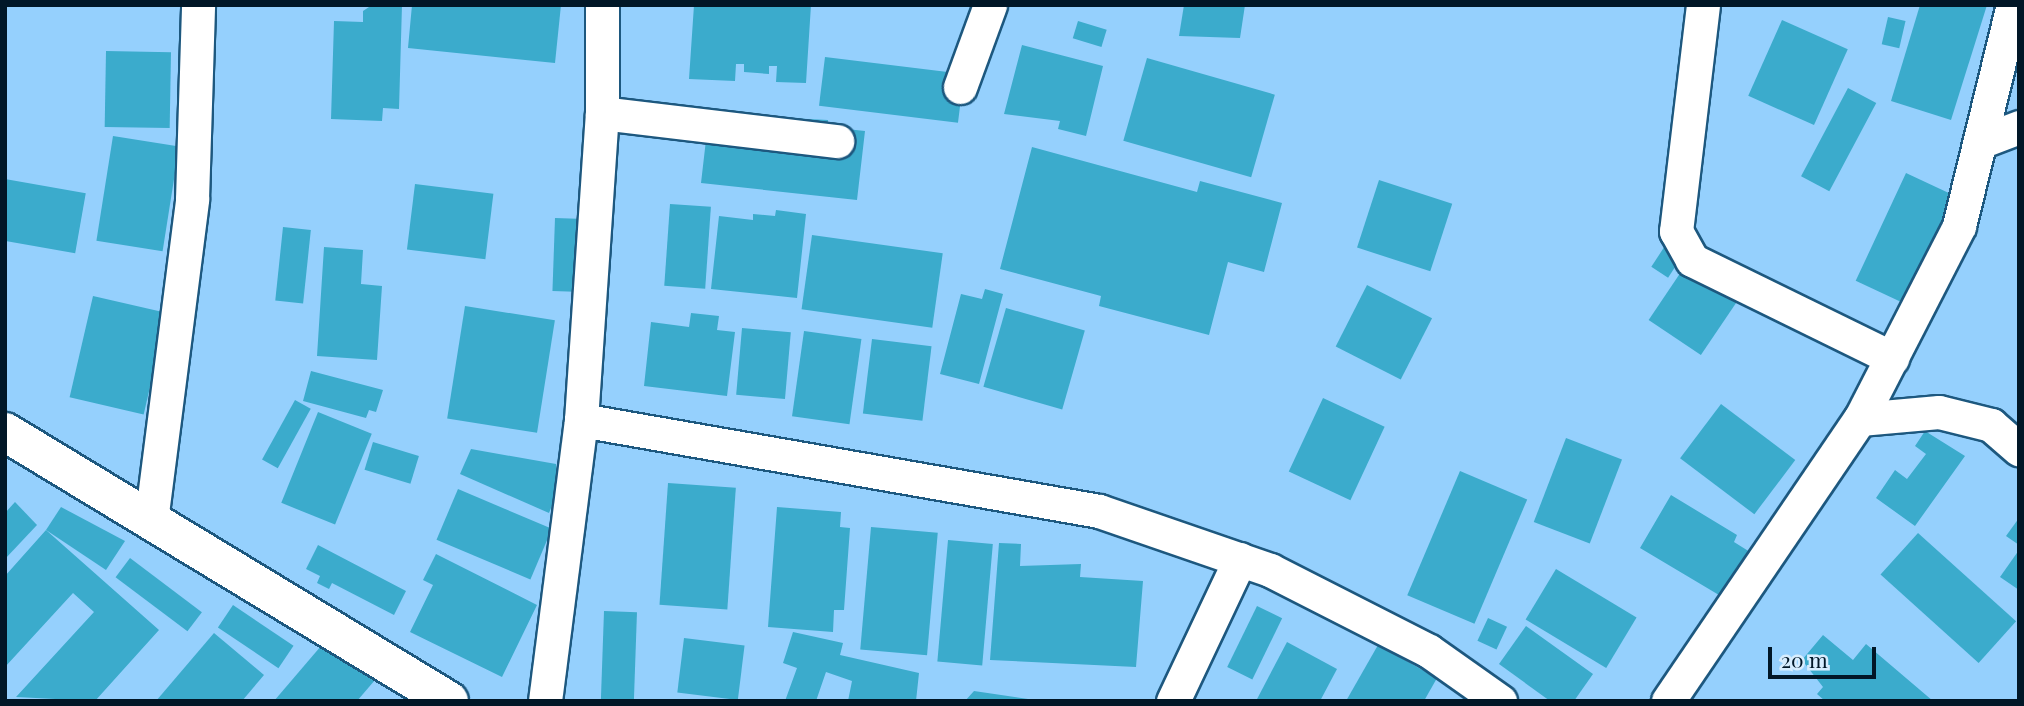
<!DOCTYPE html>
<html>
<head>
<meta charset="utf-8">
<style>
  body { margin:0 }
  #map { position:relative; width:2024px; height:706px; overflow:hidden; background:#95d0fd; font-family:"Playfair Display",serif }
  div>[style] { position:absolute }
  .building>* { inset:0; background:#3babcc; transform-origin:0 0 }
  .roads { filter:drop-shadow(2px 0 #1d587f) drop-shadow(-2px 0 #1d587f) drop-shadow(0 2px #1d587f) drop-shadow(0 -2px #1d587f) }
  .minor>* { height:33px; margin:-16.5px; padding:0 16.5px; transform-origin:16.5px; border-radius:16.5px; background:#fff }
  .tertiary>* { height:38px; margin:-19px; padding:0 19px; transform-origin:19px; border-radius:19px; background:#fff }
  span { translate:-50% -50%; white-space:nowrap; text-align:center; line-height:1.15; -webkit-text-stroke:6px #d7edfe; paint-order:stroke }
  .frame { position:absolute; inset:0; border:7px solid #011727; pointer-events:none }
  .scale { position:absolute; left:1768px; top:647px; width:108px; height:32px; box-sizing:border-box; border:4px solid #011727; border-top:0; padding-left:9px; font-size:21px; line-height:24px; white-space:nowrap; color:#011727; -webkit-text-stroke:5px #d7edfe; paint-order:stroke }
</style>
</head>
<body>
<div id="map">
  <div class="building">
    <div style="clip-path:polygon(372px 5px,402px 5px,399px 109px,383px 108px,382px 121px,331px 119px,334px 21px,363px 22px,363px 11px)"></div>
    <div style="clip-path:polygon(412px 5px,561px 5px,555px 63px,408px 48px)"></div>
    <div style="clip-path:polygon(694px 5px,811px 5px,806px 83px,776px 82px,777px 66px,769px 66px,769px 74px,744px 72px,744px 64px,736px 64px,735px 81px,689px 79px)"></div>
    <div style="clip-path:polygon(1184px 5px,1245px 5px,1240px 38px,1179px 36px)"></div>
    <div style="clip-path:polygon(1920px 5px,1987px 5px,1951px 120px,1891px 101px)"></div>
    <div style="left:1888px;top:17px;width:18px;height:28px;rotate:13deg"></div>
    <div style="left:1782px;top:20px;width:72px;height:83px;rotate:24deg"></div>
    <div style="left:1078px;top:21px;width:30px;height:18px;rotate:17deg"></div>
    <div style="clip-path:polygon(1022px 45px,1103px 66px,1086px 136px,1058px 129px,1060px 121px,1004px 114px)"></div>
    <div style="left:106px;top:51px;width:65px;height:76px;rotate:1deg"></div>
    <div style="left:825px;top:57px;width:140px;height:49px;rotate:7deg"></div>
    <div style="left:1147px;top:58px;width:133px;height:86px;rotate:16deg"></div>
    <div style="left:1848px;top:88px;width:32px;height:100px;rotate:28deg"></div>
    <div style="clip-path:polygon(709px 114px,828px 120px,828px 127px,865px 131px,857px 200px,701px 183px)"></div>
    <div style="left:113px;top:136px;width:67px;height:106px;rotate:9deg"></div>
    <div style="clip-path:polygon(1032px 147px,1197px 192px,1200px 181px,1282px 203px,1264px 272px,1228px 262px,1209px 335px,1099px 306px,1101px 296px,1000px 269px)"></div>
    <div style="left:1906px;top:173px;width:59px;height:119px;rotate:25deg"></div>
    <div style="left:5px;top:179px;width:82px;height:61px;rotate:10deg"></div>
    <div style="left:1379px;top:180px;width:77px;height:71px;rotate:18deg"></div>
    <div style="left:415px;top:184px;width:79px;height:66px;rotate:7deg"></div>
    <div style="left:670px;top:204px;width:41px;height:82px;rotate:4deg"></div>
    <div style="clip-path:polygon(776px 210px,806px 214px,797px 298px,711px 289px,719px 216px,753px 220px,753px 214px,775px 216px)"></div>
    <div style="left:555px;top:218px;width:37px;height:73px;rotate:2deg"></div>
    <div style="left:283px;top:227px;width:28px;height:74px;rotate:6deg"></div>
    <div style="left:812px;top:235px;width:132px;height:75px;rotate:8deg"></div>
    <div style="left:1672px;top:235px;width:20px;height:38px;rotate:33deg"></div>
    <div style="clip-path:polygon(324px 247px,363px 250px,361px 284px,382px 286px,377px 360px,317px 356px)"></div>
    <div style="left:1685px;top:266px;width:63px;height:65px;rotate:34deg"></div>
    <div style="left:1367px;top:285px;width:73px;height:69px;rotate:27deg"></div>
    <div style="clip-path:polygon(985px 289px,1003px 294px,979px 384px,940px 374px,961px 294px,982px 299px)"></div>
    <div style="left:93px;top:296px;width:76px;height:104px;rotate:13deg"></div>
    <div style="left:465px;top:306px;width:91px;height:114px;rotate:9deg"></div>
    <div style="left:1006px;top:308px;width:82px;height:82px;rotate:16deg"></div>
    <div style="clip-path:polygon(691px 313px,719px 316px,717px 330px,735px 332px,727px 396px,644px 386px,651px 322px,689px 327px)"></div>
    <div style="left:742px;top:328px;width:49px;height:67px;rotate:5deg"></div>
    <div style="left:804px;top:331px;width:58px;height:86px;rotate:8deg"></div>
    <div style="left:872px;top:339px;width:60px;height:75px;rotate:7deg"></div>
    <div style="clip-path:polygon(311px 371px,383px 390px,376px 412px,369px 410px,366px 418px,303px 401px)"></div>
    <div style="left:1323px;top:398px;width:68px;height:81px;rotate:25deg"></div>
    <div style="left:295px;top:400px;width:18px;height:68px;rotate:29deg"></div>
    <div style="left:1721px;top:404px;width:93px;height:68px;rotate:37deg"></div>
    <div style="left:318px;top:412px;width:58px;height:98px;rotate:22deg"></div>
    <div style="clip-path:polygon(1925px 431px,1965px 456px,1915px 526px,1876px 498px,1895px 470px,1907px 479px,1926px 454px,1915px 446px)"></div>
    <div style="left:1566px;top:438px;width:60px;height:90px;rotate:21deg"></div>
    <div style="left:373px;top:442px;width:48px;height:29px;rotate:17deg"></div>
    <div style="clip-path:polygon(471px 449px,556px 464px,559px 488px,549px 513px,460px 474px)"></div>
    <div style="left:1460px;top:471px;width:73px;height:135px;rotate:23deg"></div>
    <div style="left:668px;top:483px;width:68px;height:122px;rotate:4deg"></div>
    <div style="left:458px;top:489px;width:102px;height:55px;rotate:23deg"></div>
    <div style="clip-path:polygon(1671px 495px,1737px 535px,1734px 542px,1750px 552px,1724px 598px,1640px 548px)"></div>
    <div style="clip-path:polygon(15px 502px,37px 525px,5px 559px,5px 513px)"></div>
    <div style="clip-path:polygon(61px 507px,125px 541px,106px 570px,46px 530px)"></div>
    <div style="clip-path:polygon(777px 507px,841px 512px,840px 527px,850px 528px,844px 610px,834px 610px,833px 632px,768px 627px)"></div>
    <div style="clip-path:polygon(2019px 518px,2019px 545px,2006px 536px)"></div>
    <div style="left:871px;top:527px;width:67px;height:123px;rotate:5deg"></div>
    <div style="clip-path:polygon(46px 530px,159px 630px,95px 701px,16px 697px,94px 612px,73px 593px,5px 667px,5px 576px)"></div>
    <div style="left:1918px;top:533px;width:132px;height:56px;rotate:42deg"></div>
    <div style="left:948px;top:540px;width:45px;height:122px;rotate:5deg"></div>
    <div style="clip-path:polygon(999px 543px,1021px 544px,1020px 566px,1081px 564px,1080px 577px,1143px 581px,1136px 667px,990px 660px)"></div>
    <div style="clip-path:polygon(318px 545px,406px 591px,394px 615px,332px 583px,329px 589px,317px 583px,320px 576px,306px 569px)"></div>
    <div style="clip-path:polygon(2019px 550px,2019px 590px,2000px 577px)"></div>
    <div style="clip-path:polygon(436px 554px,537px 605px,502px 677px,410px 632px,433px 585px,423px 580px)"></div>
    <div style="left:130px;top:558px;width:90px;height:24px;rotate:37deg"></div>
    <div style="left:1556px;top:569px;width:94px;height:59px;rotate:31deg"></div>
    <div style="left:233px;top:605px;width:73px;height:27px;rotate:34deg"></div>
    <div style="left:1257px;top:606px;width:28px;height:68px;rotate:26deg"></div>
    <div style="left:604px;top:611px;width:33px;height:90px;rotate:2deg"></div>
    <div style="left:1488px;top:618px;width:21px;height:25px;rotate:25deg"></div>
    <div style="clip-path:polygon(1526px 626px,1593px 674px,1574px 701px,1550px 701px,1499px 664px)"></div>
    <div style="clip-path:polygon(793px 632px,843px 643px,840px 655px,919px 673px,916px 701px,848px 701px,852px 681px,826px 672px,816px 701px,785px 701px,797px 668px,783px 663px)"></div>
    <div style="clip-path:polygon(214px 633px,264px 675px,242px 701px,156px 701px)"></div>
    <div style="clip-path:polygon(1823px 635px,1853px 660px,1866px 644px,1933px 701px,1825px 701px,1817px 694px,1823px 687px,1802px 660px)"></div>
    <div style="left:684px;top:638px;width:61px;height:55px;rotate:7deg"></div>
    <div style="clip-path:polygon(327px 639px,375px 680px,357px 701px,274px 701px)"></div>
    <div style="clip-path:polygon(1287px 642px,1337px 669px,1320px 701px,1256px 701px)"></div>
    <div style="clip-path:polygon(1378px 645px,1437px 678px,1424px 701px,1346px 701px)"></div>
    <div style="clip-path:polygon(974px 691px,1028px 699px,1028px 701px,965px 701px)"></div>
  </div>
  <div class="roads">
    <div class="minor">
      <div style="left:1703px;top:5px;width:228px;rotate:96.8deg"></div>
      <div style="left:1676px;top:231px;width:33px;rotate:61deg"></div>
      <div style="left:1692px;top:260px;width:223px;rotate:26.1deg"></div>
      <div style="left:960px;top:87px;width:87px;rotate:-69.9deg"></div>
      <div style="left:602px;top:113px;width:237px;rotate:6.8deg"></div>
      <div style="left:1980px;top:142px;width:42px;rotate:-21deg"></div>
      <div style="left:1860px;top:419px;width:79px;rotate:-5.1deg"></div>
      <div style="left:1939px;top:412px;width:54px;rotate:14deg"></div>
      <div style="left:1991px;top:425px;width:37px;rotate:41deg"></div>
      <div style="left:581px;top:420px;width:526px;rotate:9.96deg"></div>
      <div style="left:1099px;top:511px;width:181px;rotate:19deg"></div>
      <div style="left:1270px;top:570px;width:178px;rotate:27deg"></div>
      <div style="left:1429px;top:651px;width:87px;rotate:35.2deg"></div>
      <div style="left:151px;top:521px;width:325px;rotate:-82.7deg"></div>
      <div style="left:192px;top:199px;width:194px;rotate:-88.2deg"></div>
      <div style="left:545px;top:701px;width:283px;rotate:-82.7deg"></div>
      <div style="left:581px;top:420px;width:308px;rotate:-86.1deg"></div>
      <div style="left:602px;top:113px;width:108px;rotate:-90deg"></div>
      <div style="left:1173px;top:701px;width:157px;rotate:-64.7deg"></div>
      <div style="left:1668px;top:701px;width:341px;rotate:-55.8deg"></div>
      <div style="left:1860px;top:419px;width:217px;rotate:-62.8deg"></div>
      <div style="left:1959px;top:226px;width:228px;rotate:-76.3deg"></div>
    </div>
    <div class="tertiary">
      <div style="left:5px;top:432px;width:519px;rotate:31.21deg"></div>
    </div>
  </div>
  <div class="frame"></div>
  <div class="scale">20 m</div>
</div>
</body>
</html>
